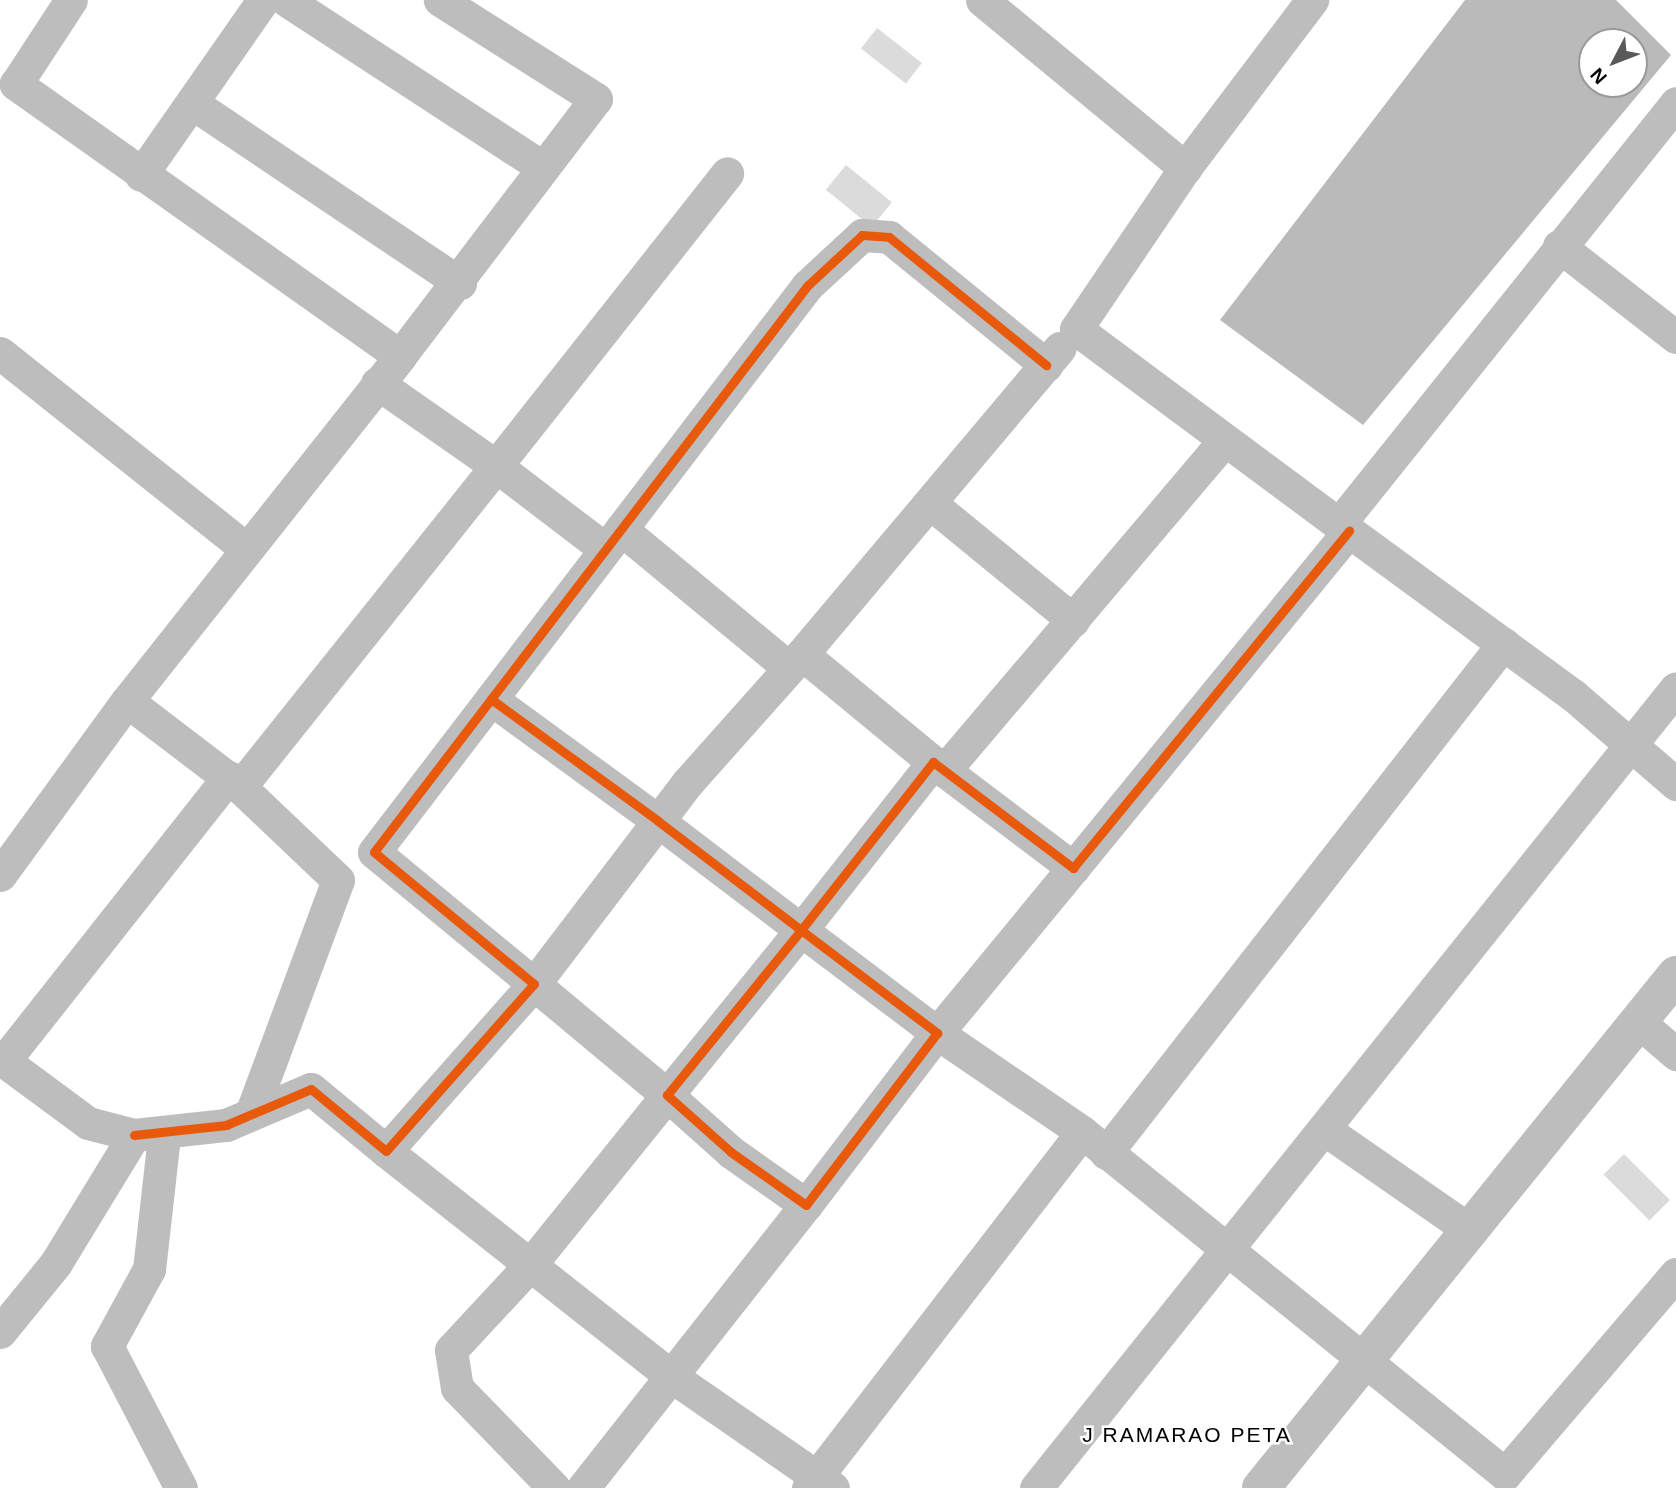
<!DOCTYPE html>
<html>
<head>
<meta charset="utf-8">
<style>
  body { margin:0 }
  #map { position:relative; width:1676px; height:1488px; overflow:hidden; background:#fff; font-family:Arial,sans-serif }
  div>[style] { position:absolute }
  .water>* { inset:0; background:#bababa }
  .building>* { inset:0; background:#dbdbdb; transform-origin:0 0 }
  .minor>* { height:33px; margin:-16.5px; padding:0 16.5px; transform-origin:16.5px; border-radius:16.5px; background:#bdbdbd }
  .tertiary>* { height:38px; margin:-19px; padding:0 19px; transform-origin:19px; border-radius:19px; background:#bdbdbd }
  .cycleway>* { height:9px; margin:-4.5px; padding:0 4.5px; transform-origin:4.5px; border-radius:4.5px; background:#e8590c }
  span { translate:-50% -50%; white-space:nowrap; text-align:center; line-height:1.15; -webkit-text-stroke:5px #fff; paint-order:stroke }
  .neighbourhood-label { font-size:21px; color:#000; letter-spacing:2px }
  .north { position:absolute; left:1578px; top:28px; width:70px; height:70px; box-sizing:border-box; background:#fff; border:2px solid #999; border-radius:50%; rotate:228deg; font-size:19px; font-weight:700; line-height:28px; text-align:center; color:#000 }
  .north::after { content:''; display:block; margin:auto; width:24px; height:32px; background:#595959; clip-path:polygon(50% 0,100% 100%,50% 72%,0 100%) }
</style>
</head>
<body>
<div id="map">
  <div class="water">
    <div style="clip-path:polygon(evenodd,1465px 0,1616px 0,1671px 55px,1363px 425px,1220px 320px,1465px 0,1592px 42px,1634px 42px,1634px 84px,1592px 84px,1592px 42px)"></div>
  </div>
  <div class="building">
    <div style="left:877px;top:28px;width:57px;height:26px;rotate:38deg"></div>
    <div style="left:846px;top:165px;width:59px;height:32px;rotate:39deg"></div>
    <div style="left:1624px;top:1154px;width:65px;height:29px;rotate:45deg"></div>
  </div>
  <div class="minor">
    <div style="left:286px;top:0;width:306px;rotate:33.1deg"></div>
    <div style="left:982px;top:0;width:264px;rotate:39.6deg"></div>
    <div style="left:1185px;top:168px;width:211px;rotate:-52.9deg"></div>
    <div style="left:192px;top:103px;width:323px;rotate:33.9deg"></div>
    <div style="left:1185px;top:168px;width:194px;rotate:124.1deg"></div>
    <div style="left:1076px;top:329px;width:327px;rotate:36.6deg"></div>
    <div style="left:1339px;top:524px;width:539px;rotate:-51.32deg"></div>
    <div style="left:141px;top:175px;width:213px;rotate:-55.1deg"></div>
    <div style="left:1559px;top:246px;width:148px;rotate:37.9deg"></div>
    <div style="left:0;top:353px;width:315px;rotate:38.5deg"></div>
    <div style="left:400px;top:356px;width:323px;rotate:-52.7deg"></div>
    <div style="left:596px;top:99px;width:185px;rotate:-147.6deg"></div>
    <div style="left:930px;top:503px;width:185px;rotate:39.3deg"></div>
    <div style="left:1339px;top:524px;width:291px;rotate:36.2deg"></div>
    <div style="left:1574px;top:696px;width:135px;rotate:40.8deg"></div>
    <div style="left:621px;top:529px;width:218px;rotate:39.6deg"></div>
    <div style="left:605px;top:549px;width:137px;rotate:-142.7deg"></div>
    <div style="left:496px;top:466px;width:373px;rotate:-51.7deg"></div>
    <div style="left:802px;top:654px;width:400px;rotate:-49.9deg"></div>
    <div style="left:491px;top:699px;width:207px;rotate:36.1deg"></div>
    <div style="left:658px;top:821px;width:180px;rotate:37.3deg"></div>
    <div style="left:801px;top:930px;width:171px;rotate:37.1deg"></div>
    <div style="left:937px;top:1033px;width:216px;rotate:127.3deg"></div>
    <div style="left:806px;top:1205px;width:92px;rotate:-144.8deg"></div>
    <div style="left:731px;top:1152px;width:86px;rotate:-138.3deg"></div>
    <div style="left:667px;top:1095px;width:213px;rotate:-50.9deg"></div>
    <div style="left:801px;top:930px;width:214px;rotate:-51.8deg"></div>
    <div style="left:933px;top:762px;width:176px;rotate:37.1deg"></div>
    <div style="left:1073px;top:868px;width:436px;rotate:-50.7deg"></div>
    <div style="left:127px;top:701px;width:142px;rotate:37.3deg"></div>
    <div style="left:240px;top:787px;width:135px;rotate:43.5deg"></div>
    <div style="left:338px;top:880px;width:250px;rotate:110.4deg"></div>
    <div style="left:944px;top:771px;width:434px;rotate:-49.7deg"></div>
    <div style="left:240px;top:787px;width:411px;rotate:-51.4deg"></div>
    <div style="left:496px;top:466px;width:145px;rotate:-145.1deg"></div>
    <div style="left:1073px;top:868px;width:214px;rotate:129.5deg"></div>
    <div style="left:937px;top:1033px;width:176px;rotate:34.3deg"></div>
    <div style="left:1082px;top:1132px;width:544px;rotate:38.96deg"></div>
    <div style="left:1505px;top:1474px;width:263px;rotate:-49.5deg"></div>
    <div style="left:0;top:875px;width:215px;rotate:-53.9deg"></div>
    <div style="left:127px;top:701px;width:440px;rotate:-51.6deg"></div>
    <div style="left:400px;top:356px;width:471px;rotate:-144.7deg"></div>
    <div style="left:16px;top:84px;width:100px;rotate:-56.8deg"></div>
    <div style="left:1640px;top:1023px;width:48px;rotate:40.7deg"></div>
    <div style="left:0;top:1058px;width:109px;rotate:36.5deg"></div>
    <div style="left:88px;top:1123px;width:48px;rotate:14.6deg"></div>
    <div style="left:134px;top:1135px;width:150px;rotate:121.4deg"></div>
    <div style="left:56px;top:1263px;width:89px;rotate:129.1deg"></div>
    <div style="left:4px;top:1061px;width:362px;rotate:-51.7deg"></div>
    <div style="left:1324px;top:1129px;width:179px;rotate:34.8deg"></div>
    <div style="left:134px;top:1135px;width:93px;rotate:-6.2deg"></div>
    <div style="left:226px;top:1125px;width:92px;rotate:-23deg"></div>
    <div style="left:311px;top:1089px;width:97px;rotate:39.6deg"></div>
    <div style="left:386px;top:1151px;width:223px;rotate:-48.5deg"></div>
    <div style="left:534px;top:984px;width:207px;rotate:-140.5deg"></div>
    <div style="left:374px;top:852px;width:713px;rotate:-52.58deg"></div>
    <div style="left:807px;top:286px;width:75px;rotate:-42.8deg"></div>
    <div style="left:862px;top:235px;width:27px;rotate:4deg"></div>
    <div style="left:889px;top:237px;width:203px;rotate:39.2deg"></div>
    <div style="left:164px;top:1136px;width:134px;rotate:96.4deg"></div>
    <div style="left:149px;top:1269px;width:88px;rotate:118.6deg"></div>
    <div style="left:107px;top:1346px;width:160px;rotate:62.5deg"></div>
    <div style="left:386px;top:1151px;width:363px;rotate:38.3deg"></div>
    <div style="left:671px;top:1376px;width:197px;rotate:34.7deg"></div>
    <div style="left:1106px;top:1153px;width:646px;rotate:-52.05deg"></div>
    <div style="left:554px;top:1488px;width:139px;rotate:-134.1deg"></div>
    <div style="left:457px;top:1388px;width:38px;rotate:-99deg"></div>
    <div style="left:451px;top:1350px;width:116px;rotate:-47.1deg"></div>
    <div style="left:530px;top:1265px;width:218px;rotate:-51.1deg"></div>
    <div style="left:667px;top:1095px;width:173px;rotate:-140.2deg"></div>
    <div style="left:534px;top:984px;width:254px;rotate:-52.7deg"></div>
    <div style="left:688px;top:782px;width:171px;rotate:-48.3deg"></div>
    <div style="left:802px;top:654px;width:170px;rotate:39.5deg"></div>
    <div style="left:583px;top:1488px;width:360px;rotate:-51.8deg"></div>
    <div style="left:808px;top:1488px;width:449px;rotate:-52.4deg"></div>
    <div style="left:1036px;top:1488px;width:1024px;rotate:-51.34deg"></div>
  </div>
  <div class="tertiary">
    <div style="left:1261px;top:1488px;width:660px;rotate:-51.03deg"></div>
  </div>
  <div class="cycleway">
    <div style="left:491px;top:699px;width:207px;rotate:36.1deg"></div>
    <div style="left:658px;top:821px;width:180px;rotate:37.3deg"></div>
    <div style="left:801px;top:930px;width:171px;rotate:37.1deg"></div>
    <div style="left:937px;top:1033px;width:216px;rotate:127.3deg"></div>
    <div style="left:806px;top:1205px;width:92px;rotate:-144.8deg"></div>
    <div style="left:731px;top:1152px;width:86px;rotate:-138.3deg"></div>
    <div style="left:667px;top:1095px;width:213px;rotate:-50.9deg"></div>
    <div style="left:801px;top:930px;width:214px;rotate:-51.8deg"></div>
    <div style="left:933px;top:762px;width:176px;rotate:37.1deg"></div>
    <div style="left:1073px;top:868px;width:436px;rotate:-50.7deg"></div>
    <div style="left:134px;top:1135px;width:93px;rotate:-6.2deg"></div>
    <div style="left:226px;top:1125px;width:92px;rotate:-23deg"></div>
    <div style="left:311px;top:1089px;width:97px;rotate:39.6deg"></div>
    <div style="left:386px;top:1151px;width:223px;rotate:-48.5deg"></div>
    <div style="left:534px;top:984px;width:207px;rotate:-140.5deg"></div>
    <div style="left:374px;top:852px;width:713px;rotate:-52.58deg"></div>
    <div style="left:807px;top:286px;width:75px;rotate:-42.8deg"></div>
    <div style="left:862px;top:235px;width:27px;rotate:4deg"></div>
    <div style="left:889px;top:237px;width:203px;rotate:39.2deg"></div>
  </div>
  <div class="neighbourhood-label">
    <span style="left:1187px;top:1435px">J RAMARAO PETA</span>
  </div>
  <div class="north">N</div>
</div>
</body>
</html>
